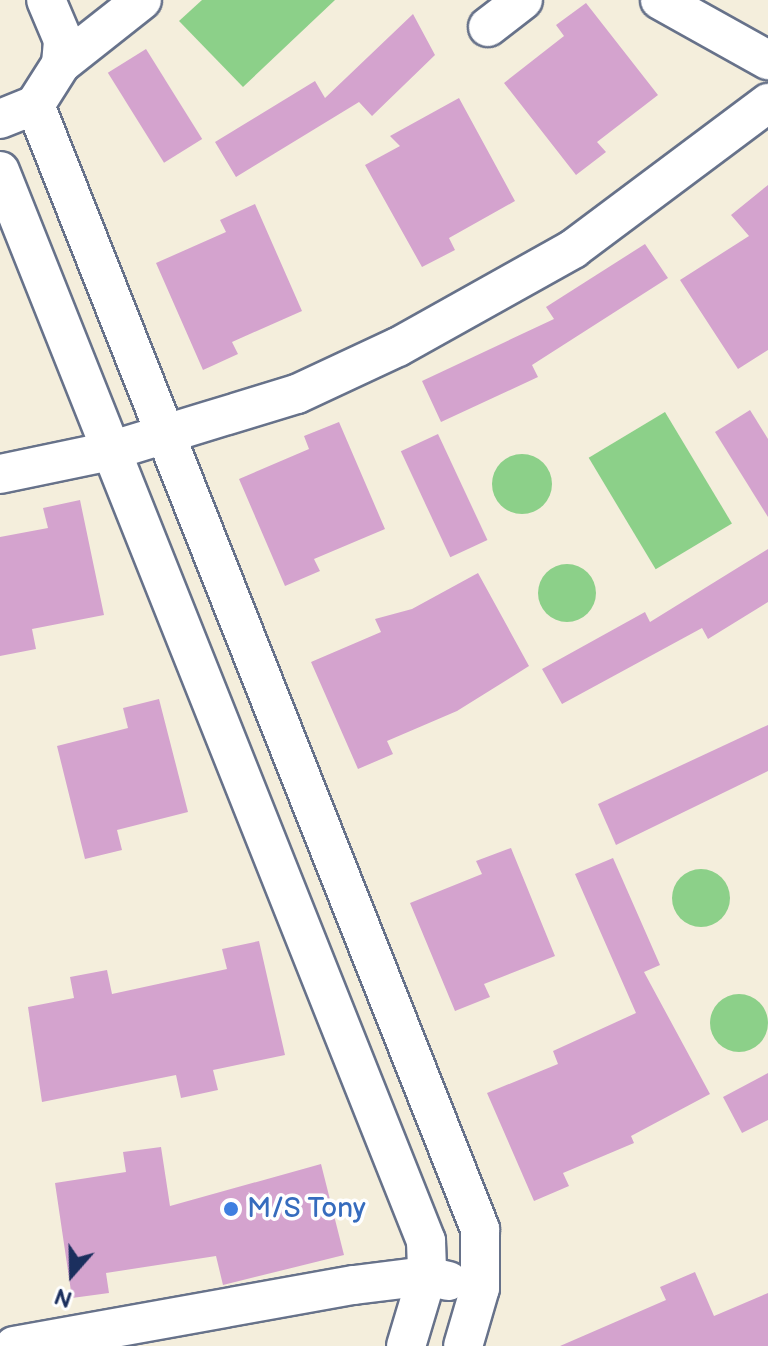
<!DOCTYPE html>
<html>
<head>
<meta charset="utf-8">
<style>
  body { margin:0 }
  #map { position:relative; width:768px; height:1346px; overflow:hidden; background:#f4eedc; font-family:"Balsamiq Sans",sans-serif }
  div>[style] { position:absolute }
  .green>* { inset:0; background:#8cd089; transform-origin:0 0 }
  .round { border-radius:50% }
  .building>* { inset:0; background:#d4a3ce; transform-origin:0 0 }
  .roads { filter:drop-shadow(2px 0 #67728a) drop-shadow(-2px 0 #67728a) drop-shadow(0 2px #67728a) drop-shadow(0 -2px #67728a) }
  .minor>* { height:38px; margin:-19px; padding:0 19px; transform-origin:19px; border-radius:19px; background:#fff }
  .dots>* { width:22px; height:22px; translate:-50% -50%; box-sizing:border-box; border:4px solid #fff; border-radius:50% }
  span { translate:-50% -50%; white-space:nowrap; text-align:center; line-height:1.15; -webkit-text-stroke:7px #fff; paint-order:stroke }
  .shop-label { font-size:28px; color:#366cbe }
  .left { translate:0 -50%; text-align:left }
  .north { position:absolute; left:32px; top:1234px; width:80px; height:80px; -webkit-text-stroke:6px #fff; paint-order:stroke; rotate:200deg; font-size:22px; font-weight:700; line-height:32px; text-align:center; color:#1b2f5e }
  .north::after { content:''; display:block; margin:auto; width:28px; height:36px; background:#1b2f5e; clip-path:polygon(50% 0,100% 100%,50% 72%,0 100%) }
</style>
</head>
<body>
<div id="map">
  <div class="green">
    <div style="clip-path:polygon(202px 0,335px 0,243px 87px,179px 21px)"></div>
    <div style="left:665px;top:412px;width:130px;height:89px;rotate:59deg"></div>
    <div class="round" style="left:492px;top:454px;width:60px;height:60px"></div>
    <div class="round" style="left:538px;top:564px;width:58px;height:58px"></div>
    <div class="round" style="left:672px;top:869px;width:58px;height:58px"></div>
    <div class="round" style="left:710px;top:994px;width:58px;height:58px"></div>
  </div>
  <div class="building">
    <div style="clip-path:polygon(586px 3px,658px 95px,597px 142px,606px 152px,576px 175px,504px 83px,564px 36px,556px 25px)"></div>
    <div style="clip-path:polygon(413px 14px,435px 55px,372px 116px,359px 102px,236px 177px,215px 142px,315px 81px,325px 98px)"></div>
    <div style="left:146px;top:49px;width:106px;height:45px;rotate:58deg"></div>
    <div style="clip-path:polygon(459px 98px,515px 201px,449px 238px,455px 250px,422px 267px,365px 165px,400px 146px,390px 136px)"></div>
    <div style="clip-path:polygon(768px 185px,768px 350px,738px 369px,680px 280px,749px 236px,731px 215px)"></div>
    <div style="clip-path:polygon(255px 204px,302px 311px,232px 342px,238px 354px,203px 370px,156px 263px,226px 232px,220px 220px)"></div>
    <div style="clip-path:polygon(645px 244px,668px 278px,532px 365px,538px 377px,441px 422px,422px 381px,554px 319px,546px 307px)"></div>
    <div style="clip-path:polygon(750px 410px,768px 439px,768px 517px,715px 432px)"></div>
    <div style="clip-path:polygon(339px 422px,385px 529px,314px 559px,320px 571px,285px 586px,239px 479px,309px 449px,304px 436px)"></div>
    <div style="left:438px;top:434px;width:117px;height:41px;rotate:65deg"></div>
    <div style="clip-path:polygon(80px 500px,104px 615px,32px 629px,36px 649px,0 656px,0 537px,48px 528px,43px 508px)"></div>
    <div style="clip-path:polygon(768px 549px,768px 602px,708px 639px,702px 628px,562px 704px,542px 669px,645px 612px,650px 622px)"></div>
    <div style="clip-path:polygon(478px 573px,529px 666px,457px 711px,387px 741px,393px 754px,358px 769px,311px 662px,381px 632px,375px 619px,412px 609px)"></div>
    <div style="clip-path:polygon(159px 699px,188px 812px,117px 830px,122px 850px,85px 859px,57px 746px,128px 728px,123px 708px)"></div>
    <div style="clip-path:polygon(768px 725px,768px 771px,616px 845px,598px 804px)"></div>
    <div style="clip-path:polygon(511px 848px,555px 956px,484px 984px,490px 997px,455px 1011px,410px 903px,482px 874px,476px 861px)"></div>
    <div style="clip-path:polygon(613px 858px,660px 965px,644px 972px,710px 1094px,631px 1136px,634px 1143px,563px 1173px,569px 1186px,534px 1201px,487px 1093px,558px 1064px,553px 1051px,636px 1013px,575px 874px)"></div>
    <div style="clip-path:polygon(259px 941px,285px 1055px,213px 1070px,218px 1090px,181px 1098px,176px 1075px,42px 1102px,28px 1007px,74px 998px,70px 977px,107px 970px,112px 994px,227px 969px,222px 949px)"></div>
    <div style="clip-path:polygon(768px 1073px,768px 1120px,742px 1133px,723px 1097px)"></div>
    <div style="clip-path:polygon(161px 1147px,170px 1206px,321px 1164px,344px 1255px,223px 1285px,216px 1256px,106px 1273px,109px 1293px,72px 1298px,55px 1183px,126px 1172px,123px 1152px)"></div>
    <div style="clip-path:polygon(695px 1272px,714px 1316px,768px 1293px,768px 1346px,560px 1346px,666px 1300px,660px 1287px)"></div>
  </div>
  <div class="roads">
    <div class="minor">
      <div style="left:660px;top:0;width:124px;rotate:29.1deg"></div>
      <div style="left:488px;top:27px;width:44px;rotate:-37.6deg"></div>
      <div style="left:61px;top:64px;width:103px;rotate:-38.3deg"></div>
      <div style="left:35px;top:105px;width:1209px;rotate:68.4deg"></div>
      <div style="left:480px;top:1229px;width:59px;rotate:90deg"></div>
      <div style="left:480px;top:1288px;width:60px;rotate:106.3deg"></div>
      <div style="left:0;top:119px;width:38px;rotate:-22deg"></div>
      <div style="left:35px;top:105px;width:49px;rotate:-57.6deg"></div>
      <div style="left:61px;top:64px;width:24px;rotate:-85deg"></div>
      <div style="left:63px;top:40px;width:43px;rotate:-113deg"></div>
      <div style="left:0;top:171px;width:1152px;rotate:68.29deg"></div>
      <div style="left:426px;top:1241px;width:35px;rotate:88deg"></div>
      <div style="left:427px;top:1276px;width:73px;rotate:106.7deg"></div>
      <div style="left:0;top:474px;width:112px;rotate:-11.8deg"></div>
      <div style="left:110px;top:451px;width:195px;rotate:-17deg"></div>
      <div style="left:297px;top:394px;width:111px;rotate:-25deg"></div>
      <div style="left:398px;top:347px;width:201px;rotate:-29.2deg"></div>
      <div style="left:573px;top:249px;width:244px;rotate:-36.8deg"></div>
      <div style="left:14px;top:1346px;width:345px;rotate:-10.2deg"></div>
      <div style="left:354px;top:1285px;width:74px;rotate:-7deg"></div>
      <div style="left:427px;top:1276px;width:22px;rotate:13deg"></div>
    </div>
  </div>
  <div class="dots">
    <div style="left:231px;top:1209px;background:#3f7fe0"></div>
  </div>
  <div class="shop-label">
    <span class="left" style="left:247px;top:1209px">M/S Tony</span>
  </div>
  <div class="north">N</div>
</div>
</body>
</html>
